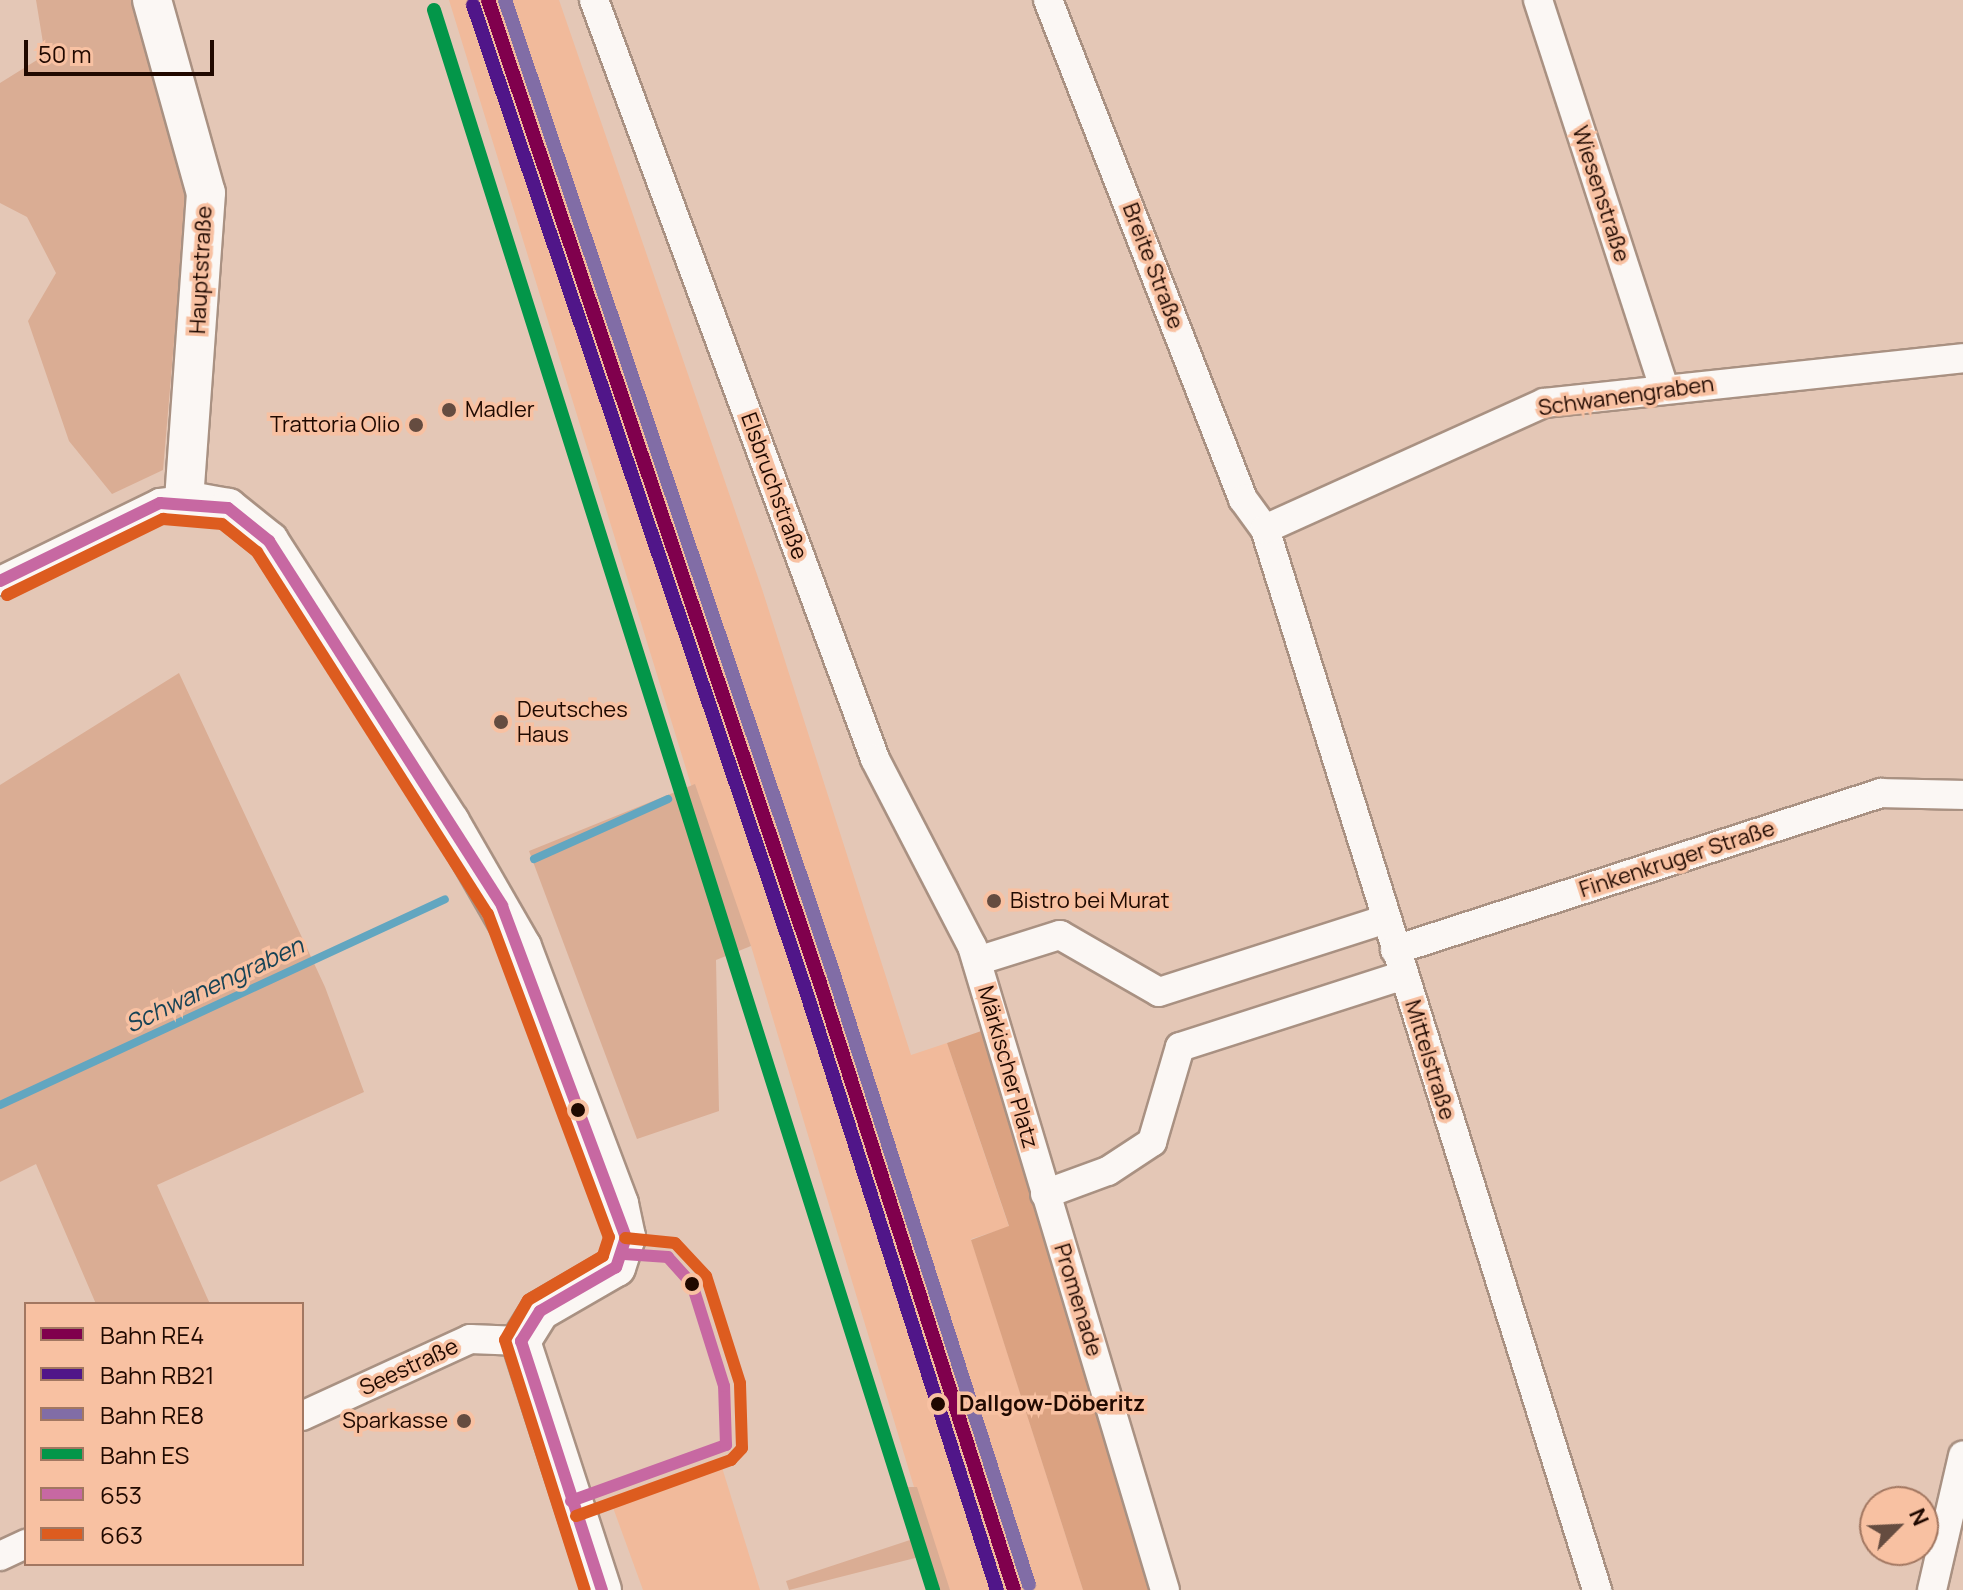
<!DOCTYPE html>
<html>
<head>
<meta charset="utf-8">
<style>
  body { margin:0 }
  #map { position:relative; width:1963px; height:1590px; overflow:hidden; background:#e4c7b6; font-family:Manrope,sans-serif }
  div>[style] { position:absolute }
  .built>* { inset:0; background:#f1ba9b }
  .green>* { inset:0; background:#daad94 }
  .forest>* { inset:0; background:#dba281 }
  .stream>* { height:8px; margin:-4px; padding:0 4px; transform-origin:4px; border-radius:4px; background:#62a6c0 }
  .roads { filter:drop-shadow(2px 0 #a99182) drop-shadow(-2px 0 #a99182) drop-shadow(0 2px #a99182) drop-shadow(0 -2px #a99182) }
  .street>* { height:28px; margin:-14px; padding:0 14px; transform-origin:14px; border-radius:14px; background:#fbf7f4 }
  .secondary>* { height:38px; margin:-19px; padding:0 19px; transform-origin:19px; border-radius:19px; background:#fbf7f4 }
  .bus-1>* { height:12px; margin:-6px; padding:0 6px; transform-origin:6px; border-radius:6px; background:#c768a2 }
  .bus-2>* { height:12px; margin:-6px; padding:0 6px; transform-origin:6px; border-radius:6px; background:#dd5c1f }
  .rail-1>* { height:14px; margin:-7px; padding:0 7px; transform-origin:7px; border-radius:7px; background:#80004d }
  .rail-2>* { height:14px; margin:-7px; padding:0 7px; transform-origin:7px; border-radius:7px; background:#501689 }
  .rail-3>* { height:14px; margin:-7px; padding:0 7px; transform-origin:7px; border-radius:7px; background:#816da6 }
  .rail-4>* { height:14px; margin:-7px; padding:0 7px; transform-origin:7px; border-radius:7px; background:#039649 }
  .dots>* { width:22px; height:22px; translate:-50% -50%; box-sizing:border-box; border:4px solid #f8c1a2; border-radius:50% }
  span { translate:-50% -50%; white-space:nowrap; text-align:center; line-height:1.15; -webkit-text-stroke:7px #f8c1a2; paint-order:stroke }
  .street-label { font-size:22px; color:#200900 }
  .poi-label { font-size:22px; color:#200900 }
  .left { translate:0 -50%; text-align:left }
  .right { translate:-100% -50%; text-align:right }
  .stop-label { font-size:22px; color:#200900; font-weight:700 }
  .water-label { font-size:24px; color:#174356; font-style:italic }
  .legend { position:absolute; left:24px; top:1302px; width:280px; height:264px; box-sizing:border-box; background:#f8c1a2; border:2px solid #a27761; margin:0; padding:10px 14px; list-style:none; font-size:24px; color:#200900 }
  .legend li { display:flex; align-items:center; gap:16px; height:40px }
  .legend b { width:40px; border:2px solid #a27761 }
  .north { position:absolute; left:1859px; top:1486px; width:80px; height:80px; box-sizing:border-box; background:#f8c1a2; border:2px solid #a27761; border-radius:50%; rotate:66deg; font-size:22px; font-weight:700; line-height:32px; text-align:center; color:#200900 }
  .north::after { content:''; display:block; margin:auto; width:28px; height:36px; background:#654c40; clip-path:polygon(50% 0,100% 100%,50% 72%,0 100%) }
  .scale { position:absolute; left:24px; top:40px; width:190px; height:36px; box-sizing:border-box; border:4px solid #200900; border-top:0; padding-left:10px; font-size:24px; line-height:28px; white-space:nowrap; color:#200900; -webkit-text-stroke:6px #f8c1a2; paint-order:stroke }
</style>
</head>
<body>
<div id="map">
  <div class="built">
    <div style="clip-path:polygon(449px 0,559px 0,762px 589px,911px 1055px,947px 1043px,1009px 1227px,971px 1239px,1083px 1590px,950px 1590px,933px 1550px,751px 946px,700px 814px)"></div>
    <div style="clip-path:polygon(720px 1461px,760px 1590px,643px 1590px,611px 1502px)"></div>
  </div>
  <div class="green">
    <div style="clip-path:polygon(36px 0,134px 0,187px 191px,163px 470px,112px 494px,69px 441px,28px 321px,56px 273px,27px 217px,0 203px,0 83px,45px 55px)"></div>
    <div style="clip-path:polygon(179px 673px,325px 987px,364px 1092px,157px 1185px,210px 1304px,96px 1304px,36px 1164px,0 1182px,0 785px)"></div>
    <div style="clip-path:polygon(695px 784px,751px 946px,716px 960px,719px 1111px,637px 1139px,529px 851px)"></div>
    <div style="clip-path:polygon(899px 1487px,917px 1487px,950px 1590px,933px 1590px,923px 1556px,789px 1590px,786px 1581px,910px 1540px)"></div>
  </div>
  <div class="forest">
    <div style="clip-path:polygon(987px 1029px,1154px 1590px,1083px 1590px,971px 1240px,1009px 1226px,947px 1043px)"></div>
  </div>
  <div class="stream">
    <div style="left:534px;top:859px;width:147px;rotate:-24.1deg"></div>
    <div style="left:0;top:1105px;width:490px;rotate:-24.8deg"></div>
  </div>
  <div class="roads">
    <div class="street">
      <div style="left:594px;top:0;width:809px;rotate:69.68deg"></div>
      <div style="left:875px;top:759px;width:211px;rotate:62.6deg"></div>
      <div style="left:972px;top:946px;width:672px;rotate:73.32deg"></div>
      <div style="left:1048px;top:0;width:536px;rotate:68.66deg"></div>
      <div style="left:1243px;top:499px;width:37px;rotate:54deg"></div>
      <div style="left:1265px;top:529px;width:1112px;rotate:72.62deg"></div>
      <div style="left:1538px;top:0;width:407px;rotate:72deg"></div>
      <div style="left:1265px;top:529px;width:306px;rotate:-24.3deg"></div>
      <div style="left:1544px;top:403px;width:421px;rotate:-6.1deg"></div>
      <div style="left:0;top:581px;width:178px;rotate:-26deg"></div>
      <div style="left:160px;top:503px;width:24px;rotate:-7deg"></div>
      <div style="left:1395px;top:950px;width:511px;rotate:-17.9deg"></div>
      <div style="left:1881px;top:793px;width:82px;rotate:1.4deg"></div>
      <div style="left:977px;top:961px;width:87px;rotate:-17.4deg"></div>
      <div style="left:1060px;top:935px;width:114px;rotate:29.9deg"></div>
      <div style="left:1159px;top:992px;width:238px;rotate:-17.8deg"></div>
      <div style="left:1045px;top:1194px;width:67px;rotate:-20.1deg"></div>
      <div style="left:1108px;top:1171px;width:53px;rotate:-33.4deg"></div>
      <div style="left:1152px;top:1142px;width:99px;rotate:-73.6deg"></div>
      <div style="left:1180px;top:1047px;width:235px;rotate:-17.8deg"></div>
      <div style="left:302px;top:1416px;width:185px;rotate:-24.6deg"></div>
      <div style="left:470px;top:1339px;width:51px;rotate:2.2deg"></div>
      <div style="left:0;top:1556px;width:29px;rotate:-25deg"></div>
      <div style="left:1932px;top:1590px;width:138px;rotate:-77deg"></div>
    </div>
    <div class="secondary">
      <div style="left:152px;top:0;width:200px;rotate:74.4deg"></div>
      <div style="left:206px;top:193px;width:308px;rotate:94.1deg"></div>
      <div style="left:184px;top:500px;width:45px;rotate:10.3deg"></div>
      <div style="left:228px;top:508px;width:53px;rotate:38.8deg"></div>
      <div style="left:269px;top:541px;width:334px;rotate:57.2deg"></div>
      <div style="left:450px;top:822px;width:144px;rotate:60.1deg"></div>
      <div style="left:522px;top:947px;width:275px;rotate:69.3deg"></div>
      <div style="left:619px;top:1204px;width:34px;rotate:78deg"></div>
      <div style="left:626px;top:1237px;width:32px;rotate:108deg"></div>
      <div style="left:616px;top:1267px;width:88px;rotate:149.9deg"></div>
      <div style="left:540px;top:1311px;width:36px;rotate:122deg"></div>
      <div style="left:521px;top:1341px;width:262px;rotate:72deg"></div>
    </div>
  </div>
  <div class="bus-1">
    <div style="left:0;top:581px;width:178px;rotate:-26deg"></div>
    <div style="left:160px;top:503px;width:68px;rotate:4.2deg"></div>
    <div style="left:228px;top:508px;width:53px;rotate:38.8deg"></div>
    <div style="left:269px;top:541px;width:433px;rotate:57.4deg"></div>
    <div style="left:502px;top:906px;width:353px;rotate:69.5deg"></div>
    <div style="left:626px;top:1237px;width:32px;rotate:108deg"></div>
    <div style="left:616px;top:1267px;width:88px;rotate:149.9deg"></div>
    <div style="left:540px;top:1311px;width:36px;rotate:122deg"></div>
    <div style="left:521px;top:1341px;width:262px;rotate:72deg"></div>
    <div style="left:571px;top:1501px;width:165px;rotate:-19.9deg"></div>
    <div style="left:726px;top:1445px;width:59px;rotate:-91.9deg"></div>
    <div style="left:724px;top:1386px;width:107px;rotate:-107.4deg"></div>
    <div style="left:692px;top:1284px;width:36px;rotate:-132deg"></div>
    <div style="left:668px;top:1257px;width:44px;rotate:-176.1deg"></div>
  </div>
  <div class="bus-2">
    <div style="left:7px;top:595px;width:174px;rotate:-26deg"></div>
    <div style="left:163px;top:519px;width:59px;rotate:4.8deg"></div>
    <div style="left:222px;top:524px;width:45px;rotate:38.7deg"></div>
    <div style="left:257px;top:552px;width:429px;rotate:57.5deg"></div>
    <div style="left:488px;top:914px;width:345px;rotate:69.5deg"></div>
    <div style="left:609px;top:1237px;width:20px;rotate:108deg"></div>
    <div style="left:603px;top:1256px;width:87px;rotate:149.6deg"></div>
    <div style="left:528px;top:1300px;width:46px;rotate:119.9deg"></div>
    <div style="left:505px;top:1340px;width:262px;rotate:72.3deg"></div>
    <div style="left:576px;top:1516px;width:165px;rotate:-19.9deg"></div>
    <div style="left:731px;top:1460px;width:16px;rotate:-47deg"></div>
    <div style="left:742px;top:1448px;width:65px;rotate:-91.8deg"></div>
    <div style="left:740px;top:1383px;width:112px;rotate:-107.6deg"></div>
    <div style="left:706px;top:1276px;width:45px;rotate:-133.2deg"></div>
    <div style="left:675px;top:1243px;width:50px;rotate:-174.3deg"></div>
  </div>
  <div class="rail-1">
    <div style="left:488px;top:0;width:1034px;rotate:71.34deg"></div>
    <div style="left:819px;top:980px;width:640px;rotate:72.27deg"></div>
  </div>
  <div class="rail-2">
    <div style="left:473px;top:5px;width:1034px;rotate:71.34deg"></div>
    <div style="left:804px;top:985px;width:635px;rotate:72.31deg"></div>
  </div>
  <div class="rail-3">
    <div style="left:505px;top:0;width:1029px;rotate:71.35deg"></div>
    <div style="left:834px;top:975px;width:640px;rotate:72.27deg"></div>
  </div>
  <div class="rail-4">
    <div style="left:434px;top:10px;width:1657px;rotate:72.47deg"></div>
  </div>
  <div class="dots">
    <div style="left:449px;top:410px;background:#654c40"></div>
    <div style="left:416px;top:425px;background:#654c40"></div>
    <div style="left:501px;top:722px;background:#654c40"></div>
    <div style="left:994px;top:901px;background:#654c40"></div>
    <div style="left:578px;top:1110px;background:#200900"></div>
    <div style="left:692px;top:1284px;background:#200900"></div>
    <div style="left:938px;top:1404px;background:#200900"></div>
    <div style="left:464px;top:1421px;background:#654c40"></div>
  </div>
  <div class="street-label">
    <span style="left:1601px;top:194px;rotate:72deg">Wiesenstraße</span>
    <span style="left:1153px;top:266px;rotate:69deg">Breite Straße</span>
    <span style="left:201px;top:270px;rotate:-87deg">Hauptstraße</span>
    <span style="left:1626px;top:396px;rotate:-8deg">Schwanengraben</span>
    <span style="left:774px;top:486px;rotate:70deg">Elsbruchstraße</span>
    <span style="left:1677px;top:859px;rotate:-18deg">Finkenkruger Straße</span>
    <span style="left:1430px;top:1060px;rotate:73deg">Mittelstraße</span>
    <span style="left:1008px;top:1067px;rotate:74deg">Märkischer Platz</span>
    <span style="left:1078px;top:1300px;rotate:73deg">Promenade</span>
    <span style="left:409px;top:1367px;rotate:-25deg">Seestraße</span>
  </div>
  <div class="poi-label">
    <span class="left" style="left:465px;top:410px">Madler</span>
    <span class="right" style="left:400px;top:425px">Trattoria Olio</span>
    <span class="left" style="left:517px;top:722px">Deutsches<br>Haus</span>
    <span class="left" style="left:1010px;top:901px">Bistro bei Murat</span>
    <span class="right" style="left:448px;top:1421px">Sparkasse</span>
  </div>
  <div class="stop-label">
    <span class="left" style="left:959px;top:1404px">Dallgow-Döberitz</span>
  </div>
  <div class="water-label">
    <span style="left:214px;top:984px;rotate:-25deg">Schwanengraben</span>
  </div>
  <ul class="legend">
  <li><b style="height:10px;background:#80004d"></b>Bahn RE4</li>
  <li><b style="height:10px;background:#501689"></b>Bahn RB21</li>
  <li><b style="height:10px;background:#816da6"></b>Bahn RE8</li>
  <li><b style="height:10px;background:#039649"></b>Bahn ES</li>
  <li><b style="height:10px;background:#c768a2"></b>653</li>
  <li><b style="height:10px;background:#dd5c1f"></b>663</li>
  </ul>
  <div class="north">N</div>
  <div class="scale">50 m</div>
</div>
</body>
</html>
